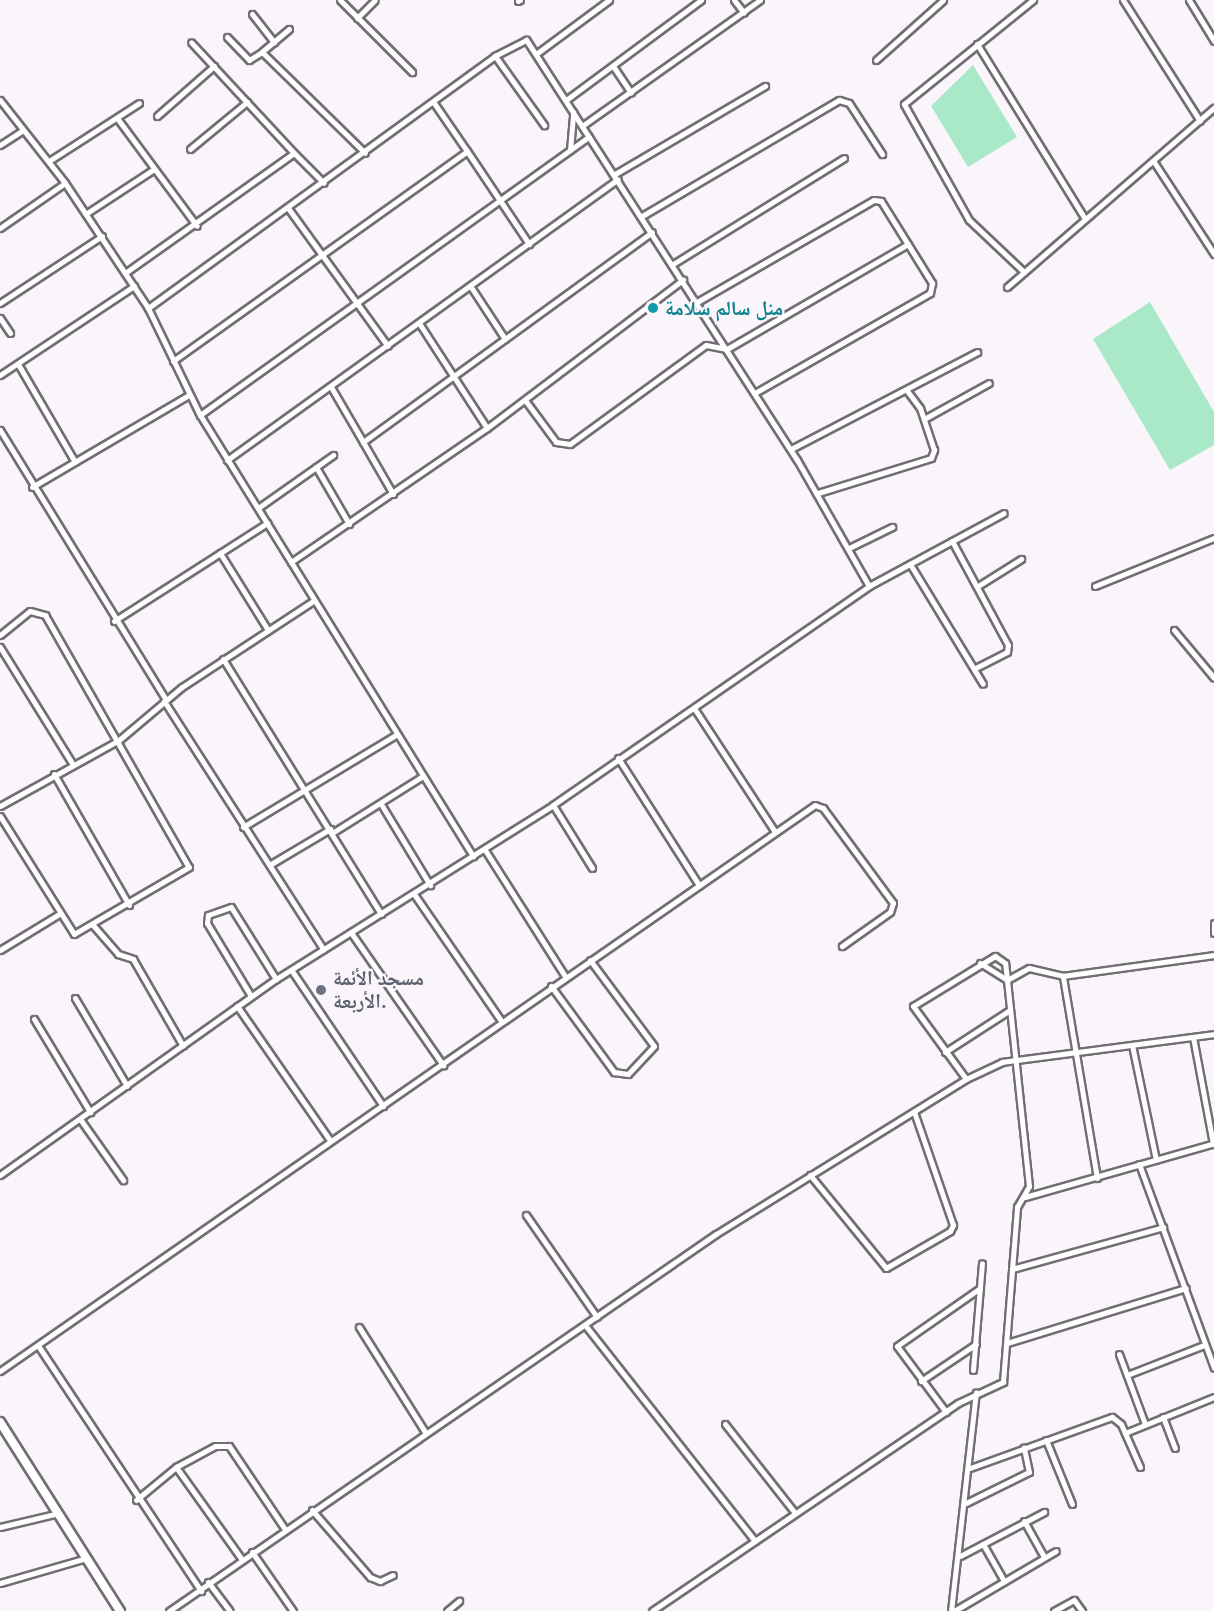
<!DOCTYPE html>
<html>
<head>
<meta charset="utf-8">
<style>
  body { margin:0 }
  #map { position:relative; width:1214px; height:1611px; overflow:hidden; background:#f9f5fb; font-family:Roboto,"Noto Naskh Arabic",sans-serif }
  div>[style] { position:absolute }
  .green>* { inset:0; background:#a9e9c7 }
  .roads { filter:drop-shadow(2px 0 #726e73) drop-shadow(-2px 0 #726e73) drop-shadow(0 2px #726e73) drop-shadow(0 -2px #726e73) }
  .street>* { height:5px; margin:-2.5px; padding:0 2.5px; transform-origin:2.5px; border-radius:2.5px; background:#fff }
  .secondary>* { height:8px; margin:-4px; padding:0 4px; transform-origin:4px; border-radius:4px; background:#fff }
  .dots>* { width:16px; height:16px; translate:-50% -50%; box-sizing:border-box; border:3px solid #f9f5fb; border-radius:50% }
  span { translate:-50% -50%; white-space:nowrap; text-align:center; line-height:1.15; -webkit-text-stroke:4.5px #f9f5fb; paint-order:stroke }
  .culture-label { font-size:20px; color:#0d838f; font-weight:700 }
  .left { translate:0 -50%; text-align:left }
  .worship-label { font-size:20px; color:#5b616d; font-weight:700 }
</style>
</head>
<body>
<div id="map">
  <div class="green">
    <div style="clip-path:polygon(973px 65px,1017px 137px,968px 167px,931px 106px)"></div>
    <div style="clip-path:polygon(1150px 302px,1214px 412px,1214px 445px,1170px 470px,1093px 339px)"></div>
  </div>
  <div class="roads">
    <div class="street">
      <div style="left:340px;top:0;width:102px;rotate:45deg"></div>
      <div style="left:734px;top:0;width:16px;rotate:52deg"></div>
      <div style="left:1123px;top:0;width:143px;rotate:57.5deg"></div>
      <div style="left:1189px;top:0;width:48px;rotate:58.6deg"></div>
      <div style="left:518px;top:1px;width:2px;rotate:-27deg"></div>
      <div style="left:252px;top:14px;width:36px;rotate:52deg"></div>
      <div style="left:357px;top:18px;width:25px;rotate:-45deg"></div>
      <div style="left:289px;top:29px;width:35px;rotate:140deg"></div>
      <div style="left:262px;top:52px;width:144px;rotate:44.4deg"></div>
      <div style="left:227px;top:37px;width:32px;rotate:46deg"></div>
      <div style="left:249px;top:60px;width:15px;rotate:-32deg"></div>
      <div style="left:977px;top:44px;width:203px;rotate:58.3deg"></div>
      <div style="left:536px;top:54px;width:91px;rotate:-36.5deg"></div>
      <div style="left:495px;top:56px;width:85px;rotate:54.6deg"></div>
      <div style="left:876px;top:60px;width:90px;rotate:-41.8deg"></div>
      <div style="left:613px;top:66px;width:32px;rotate:56deg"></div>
      <div style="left:0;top:100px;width:105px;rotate:51.9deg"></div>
      <div style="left:65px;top:183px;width:150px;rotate:56.4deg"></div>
      <div style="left:148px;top:308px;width:119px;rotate:64.1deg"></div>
      <div style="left:200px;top:415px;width:519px;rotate:58.24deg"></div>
      <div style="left:566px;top:100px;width:168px;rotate:-36.5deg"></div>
      <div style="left:434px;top:103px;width:58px;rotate:55.5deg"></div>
      <div style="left:157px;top:116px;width:76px;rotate:-41.3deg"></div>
      <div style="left:117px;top:118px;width:134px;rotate:53.5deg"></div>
      <div style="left:582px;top:126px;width:218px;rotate:-35.3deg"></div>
      <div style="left:0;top:145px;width:27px;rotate:-33deg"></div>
      <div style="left:190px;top:149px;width:74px;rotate:-39.5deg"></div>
      <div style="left:570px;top:150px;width:38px;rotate:-85deg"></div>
      <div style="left:294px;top:153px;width:42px;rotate:45deg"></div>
      <div style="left:49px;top:161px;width:107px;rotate:-32.8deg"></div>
      <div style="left:1154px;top:162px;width:110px;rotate:56.9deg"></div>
      <div style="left:615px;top:174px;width:174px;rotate:-30.4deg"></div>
      <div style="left:288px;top:208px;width:170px;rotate:54.1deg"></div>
      <div style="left:87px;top:213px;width:80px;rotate:-33.3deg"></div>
      <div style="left:642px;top:216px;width:229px;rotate:-30.5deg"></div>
      <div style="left:839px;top:100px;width:10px;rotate:17deg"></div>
      <div style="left:849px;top:103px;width:61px;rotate:57.1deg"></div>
      <div style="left:0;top:228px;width:79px;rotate:-34.7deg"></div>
      <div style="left:673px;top:264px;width:201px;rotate:-31.8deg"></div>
      <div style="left:1024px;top:272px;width:76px;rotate:-136.6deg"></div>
      <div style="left:969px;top:220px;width:133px;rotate:-119.3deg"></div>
      <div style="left:904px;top:104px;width:166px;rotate:-38.9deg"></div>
      <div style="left:125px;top:273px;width:207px;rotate:-35.4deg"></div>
      <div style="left:294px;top:153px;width:151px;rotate:-132.9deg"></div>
      <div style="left:471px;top:287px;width:62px;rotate:56.8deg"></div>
      <div style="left:1007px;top:287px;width:274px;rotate:-40.9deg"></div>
      <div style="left:697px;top:302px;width:204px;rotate:-30deg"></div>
      <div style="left:874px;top:200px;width:7px;rotate:8deg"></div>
      <div style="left:881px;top:201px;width:97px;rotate:58.1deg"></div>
      <div style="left:932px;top:283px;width:10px;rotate:101deg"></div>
      <div style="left:930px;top:293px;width:202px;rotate:150.3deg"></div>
      <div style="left:0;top:303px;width:122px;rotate:-33.3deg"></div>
      <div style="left:0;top:318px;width:18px;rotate:56deg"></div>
      <div style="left:419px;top:323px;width:125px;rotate:57.1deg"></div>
      <div style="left:173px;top:361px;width:361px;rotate:-35.5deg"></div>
      <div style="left:467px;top:151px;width:112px;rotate:56.3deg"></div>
      <div style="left:18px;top:364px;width:113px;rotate:59.8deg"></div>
      <div style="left:0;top:375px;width:161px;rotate:-33.6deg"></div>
      <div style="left:331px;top:387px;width:64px;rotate:59.8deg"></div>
      <div style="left:363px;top:442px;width:357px;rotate:-36deg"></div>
      <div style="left:525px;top:400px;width:52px;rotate:53.6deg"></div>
      <div style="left:556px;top:442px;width:14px;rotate:8deg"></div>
      <div style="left:570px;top:444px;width:168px;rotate:-36.1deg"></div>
      <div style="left:706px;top:345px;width:21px;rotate:11deg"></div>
      <div style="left:727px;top:349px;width:209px;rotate:-30.1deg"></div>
      <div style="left:200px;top:415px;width:478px;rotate:-35.6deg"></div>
      <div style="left:924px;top:419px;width:74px;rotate:-29deg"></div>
      <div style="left:0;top:430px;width:317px;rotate:58.4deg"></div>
      <div style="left:363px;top:442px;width:60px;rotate:60deg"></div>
      <div style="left:791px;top:449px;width:210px;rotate:-27.5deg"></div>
      <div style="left:227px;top:460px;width:481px;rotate:-35.7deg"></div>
      <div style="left:316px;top:467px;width:66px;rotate:59.9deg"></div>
      <div style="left:32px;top:487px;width:182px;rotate:-30.4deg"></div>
      <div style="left:818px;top:493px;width:118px;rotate:-17.2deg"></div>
      <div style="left:931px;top:458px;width:9px;rotate:-69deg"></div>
      <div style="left:934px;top:450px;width:44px;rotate:-108.4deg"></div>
      <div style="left:920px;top:408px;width:20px;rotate:-127deg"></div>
      <div style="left:258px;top:508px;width:92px;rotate:-35.2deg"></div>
      <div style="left:952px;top:541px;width:118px;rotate:61.7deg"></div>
      <div style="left:1008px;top:645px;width:7px;rotate:98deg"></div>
      <div style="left:1007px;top:652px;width:37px;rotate:153deg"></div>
      <div style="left:851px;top:547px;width:46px;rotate:-26deg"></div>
      <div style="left:220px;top:553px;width:91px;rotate:58.1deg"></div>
      <div style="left:291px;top:562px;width:237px;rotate:-34.4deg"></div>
      <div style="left:487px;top:428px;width:246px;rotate:-37.1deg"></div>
      <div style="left:910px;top:564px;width:140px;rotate:58.7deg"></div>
      <div style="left:869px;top:586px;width:153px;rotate:-28.4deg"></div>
      <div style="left:978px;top:586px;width:51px;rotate:-32.1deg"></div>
      <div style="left:1095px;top:586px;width:128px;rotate:-22deg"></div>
      <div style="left:114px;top:621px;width:182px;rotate:-32.6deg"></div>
      <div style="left:1174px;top:630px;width:62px;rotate:50.2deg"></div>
      <div style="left:0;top:635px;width:38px;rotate:-39deg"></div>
      <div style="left:30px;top:611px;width:16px;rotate:15deg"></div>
      <div style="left:45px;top:615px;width:290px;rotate:60.3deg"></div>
      <div style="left:189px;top:867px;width:133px;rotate:149.8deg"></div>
      <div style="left:74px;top:934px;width:139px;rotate:-122.1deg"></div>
      <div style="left:0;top:647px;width:137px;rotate:58.2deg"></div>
      <div style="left:223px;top:659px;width:300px;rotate:58.2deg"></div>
      <div style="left:164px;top:701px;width:295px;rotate:57.3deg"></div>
      <div style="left:694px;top:708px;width:148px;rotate:56.8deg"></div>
      <div style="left:618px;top:758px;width:151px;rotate:57.5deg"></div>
      <div style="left:54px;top:774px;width:151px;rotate:60.2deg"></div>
      <div style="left:381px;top:804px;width:95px;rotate:58.8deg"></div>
      <div style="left:553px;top:805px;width:74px;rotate:58.2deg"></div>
      <div style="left:0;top:806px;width:136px;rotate:-29deg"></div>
      <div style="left:119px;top:740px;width:82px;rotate:-40.1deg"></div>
      <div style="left:182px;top:687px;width:157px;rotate:-33.3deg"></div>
      <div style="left:243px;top:827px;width:180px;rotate:-31.1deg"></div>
      <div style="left:332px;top:833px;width:107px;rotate:-32.1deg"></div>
      <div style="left:485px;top:850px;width:149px;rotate:57.6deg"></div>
      <div style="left:271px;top:864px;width:69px;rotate:-30.7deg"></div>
      <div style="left:414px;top:894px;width:155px;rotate:55.5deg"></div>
      <div style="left:1214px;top:923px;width:10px;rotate:90deg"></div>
      <div style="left:92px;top:924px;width:40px;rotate:49deg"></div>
      <div style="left:118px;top:954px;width:16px;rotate:18deg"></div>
      <div style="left:133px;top:959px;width:100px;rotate:60.1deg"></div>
      <div style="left:352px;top:934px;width:160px;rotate:55.2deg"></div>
      <div style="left:0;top:950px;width:69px;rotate:-31.4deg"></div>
      <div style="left:980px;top:963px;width:32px;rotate:32deg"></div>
      <div style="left:292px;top:971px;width:163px;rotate:56deg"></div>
      <div style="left:1007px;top:980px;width:25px;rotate:-29deg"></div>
      <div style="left:1029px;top:968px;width:35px;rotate:13deg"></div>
      <div style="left:551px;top:986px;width:107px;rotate:53.8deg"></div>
      <div style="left:614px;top:1072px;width:14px;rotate:8deg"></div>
      <div style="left:628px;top:1074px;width:38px;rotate:-47deg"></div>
      <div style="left:654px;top:1046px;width:107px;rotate:-126.7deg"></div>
      <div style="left:251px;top:996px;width:85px;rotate:-121.1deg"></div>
      <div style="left:207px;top:923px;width:8px;rotate:-83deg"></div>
      <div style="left:208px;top:915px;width:24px;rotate:-19deg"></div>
      <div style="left:231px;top:907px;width:85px;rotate:58deg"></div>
      <div style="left:75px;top:998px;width:102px;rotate:59.4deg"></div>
      <div style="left:237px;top:1006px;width:162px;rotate:55.3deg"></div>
      <div style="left:34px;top:1019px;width:109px;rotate:58.9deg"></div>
      <div style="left:1193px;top:1037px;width:109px;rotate:79.4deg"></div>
      <div style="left:1132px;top:1045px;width:117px;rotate:78.2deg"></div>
      <div style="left:945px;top:1052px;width:77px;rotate:-32.9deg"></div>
      <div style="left:80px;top:1119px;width:75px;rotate:54.8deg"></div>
      <div style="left:1139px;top:1164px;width:217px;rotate:69.8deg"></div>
      <div style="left:0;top:1175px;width:339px;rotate:-35.4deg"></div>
      <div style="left:276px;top:979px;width:327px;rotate:-32.1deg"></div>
      <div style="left:553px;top:805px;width:384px;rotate:-34.7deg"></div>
      <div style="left:869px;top:586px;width:145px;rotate:-119.7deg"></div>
      <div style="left:797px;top:460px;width:500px;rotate:-122.8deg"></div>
      <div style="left:526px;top:40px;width:35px;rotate:153deg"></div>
      <div style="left:495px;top:56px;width:429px;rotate:144deg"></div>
      <div style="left:810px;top:1175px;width:120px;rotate:50.7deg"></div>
      <div style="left:886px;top:1268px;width:74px;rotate:-30deg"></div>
      <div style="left:950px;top:1231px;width:7px;rotate:-63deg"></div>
      <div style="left:953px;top:1225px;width:120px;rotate:-109deg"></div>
      <div style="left:1097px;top:1178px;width:205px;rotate:-99.6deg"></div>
      <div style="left:1063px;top:976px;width:152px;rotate:-7.9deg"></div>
      <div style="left:1025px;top:1197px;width:197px;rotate:-15.9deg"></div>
      <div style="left:526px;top:1215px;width:124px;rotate:55.2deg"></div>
      <div style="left:1012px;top:1269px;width:157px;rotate:-15.5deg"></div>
      <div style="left:585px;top:1325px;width:275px;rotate:51.8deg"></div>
      <div style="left:359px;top:1327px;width:124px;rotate:57.8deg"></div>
      <div style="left:1007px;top:1343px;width:187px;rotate:-17.1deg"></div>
      <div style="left:39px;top:1347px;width:293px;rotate:56.4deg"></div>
      <div style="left:1119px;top:1354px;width:75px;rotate:69.6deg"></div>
      <div style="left:973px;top:1370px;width:107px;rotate:-85.2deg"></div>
      <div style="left:0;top:1371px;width:992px;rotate:-34.78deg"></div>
      <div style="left:815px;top:805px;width:9px;rotate:21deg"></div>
      <div style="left:823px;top:808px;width:118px;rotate:53.6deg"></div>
      <div style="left:893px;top:903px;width:9px;rotate:108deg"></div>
      <div style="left:890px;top:912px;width:59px;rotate:144.7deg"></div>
      <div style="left:1127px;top:1375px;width:83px;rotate:-21.3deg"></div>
      <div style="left:921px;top:1381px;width:66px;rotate:-33.9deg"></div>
      <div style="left:946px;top:1412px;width:82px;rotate:-126.6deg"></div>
      <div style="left:897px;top:1346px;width:101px;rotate:-34.9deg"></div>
      <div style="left:1163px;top:1417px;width:33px;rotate:69deg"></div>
      <div style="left:725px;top:1424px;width:113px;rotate:51.8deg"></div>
      <div style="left:1125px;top:1433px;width:96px;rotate:-22deg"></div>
      <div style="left:1046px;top:1440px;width:69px;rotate:67.9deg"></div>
      <div style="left:176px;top:1467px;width:112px;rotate:54.5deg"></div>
      <div style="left:970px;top:1468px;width:151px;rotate:-19.8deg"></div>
      <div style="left:1112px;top:1417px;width:11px;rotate:38deg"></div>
      <div style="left:1121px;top:1424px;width:47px;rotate:66.2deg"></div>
      <div style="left:136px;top:1500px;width:52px;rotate:-39.5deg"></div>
      <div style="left:176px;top:1467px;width:44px;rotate:-28.3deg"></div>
      <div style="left:215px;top:1446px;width:14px"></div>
      <div style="left:229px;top:1446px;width:99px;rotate:56.1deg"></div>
      <div style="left:966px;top:1503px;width:70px;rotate:-26.2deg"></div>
      <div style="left:1029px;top:1472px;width:25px;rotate:-102deg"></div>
      <div style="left:312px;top:1510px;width:89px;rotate:49.1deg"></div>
      <div style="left:370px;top:1577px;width:11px;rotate:22deg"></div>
      <div style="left:380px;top:1581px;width:14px;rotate:-25deg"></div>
      <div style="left:1024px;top:1521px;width:41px;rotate:60.9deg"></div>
      <div style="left:0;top:1527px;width:57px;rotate:-13.3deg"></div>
      <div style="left:983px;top:1544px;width:43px;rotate:60.4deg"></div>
      <div style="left:252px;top:1552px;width:72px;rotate:55.2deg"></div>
      <div style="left:960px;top:1556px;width:95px;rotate:-27.6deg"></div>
      <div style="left:208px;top:1582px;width:36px;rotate:53deg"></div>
      <div style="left:0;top:1583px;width:86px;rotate:-16.1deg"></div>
      <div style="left:169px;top:1611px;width:664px;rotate:-34.58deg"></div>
      <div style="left:716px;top:1234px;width:294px;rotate:-31.8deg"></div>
      <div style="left:966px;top:1079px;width:40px;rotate:-25deg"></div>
      <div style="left:1002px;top:1062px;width:214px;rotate:-7.5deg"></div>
      <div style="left:447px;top:1611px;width:16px;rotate:-40deg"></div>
      <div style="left:652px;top:1611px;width:370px;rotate:-34.2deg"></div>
      <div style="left:958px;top:1403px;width:50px;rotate:-25deg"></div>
      <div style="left:1003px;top:1382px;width:176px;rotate:-85.4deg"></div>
      <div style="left:1017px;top:1207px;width:24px;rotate:-60deg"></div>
      <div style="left:1029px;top:1186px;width:224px;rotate:-96.1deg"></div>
      <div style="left:1005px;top:963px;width:12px;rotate:-145deg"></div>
      <div style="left:995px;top:956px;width:96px;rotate:148.6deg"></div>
      <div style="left:913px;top:1006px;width:90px;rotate:54deg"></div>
      <div style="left:951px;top:1611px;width:220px;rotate:-83.5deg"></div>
      <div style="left:954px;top:1611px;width:118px;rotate:-30.5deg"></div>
      <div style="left:1054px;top:1611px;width:23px;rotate:-29deg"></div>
      <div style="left:1074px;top:1600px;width:14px;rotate:54deg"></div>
    </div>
    <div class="secondary">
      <div style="left:0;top:1422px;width:224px;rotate:57.6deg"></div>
    </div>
  </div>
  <div class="dots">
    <div style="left:653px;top:308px;background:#0f9aa8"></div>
    <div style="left:321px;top:990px;background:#6b7280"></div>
  </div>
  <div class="culture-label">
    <span class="left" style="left:665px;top:308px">منل سالم سلامة</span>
  </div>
  <div class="worship-label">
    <span class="left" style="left:333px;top:990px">مسجد الأئمة<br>الأربعة.</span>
  </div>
</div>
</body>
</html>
